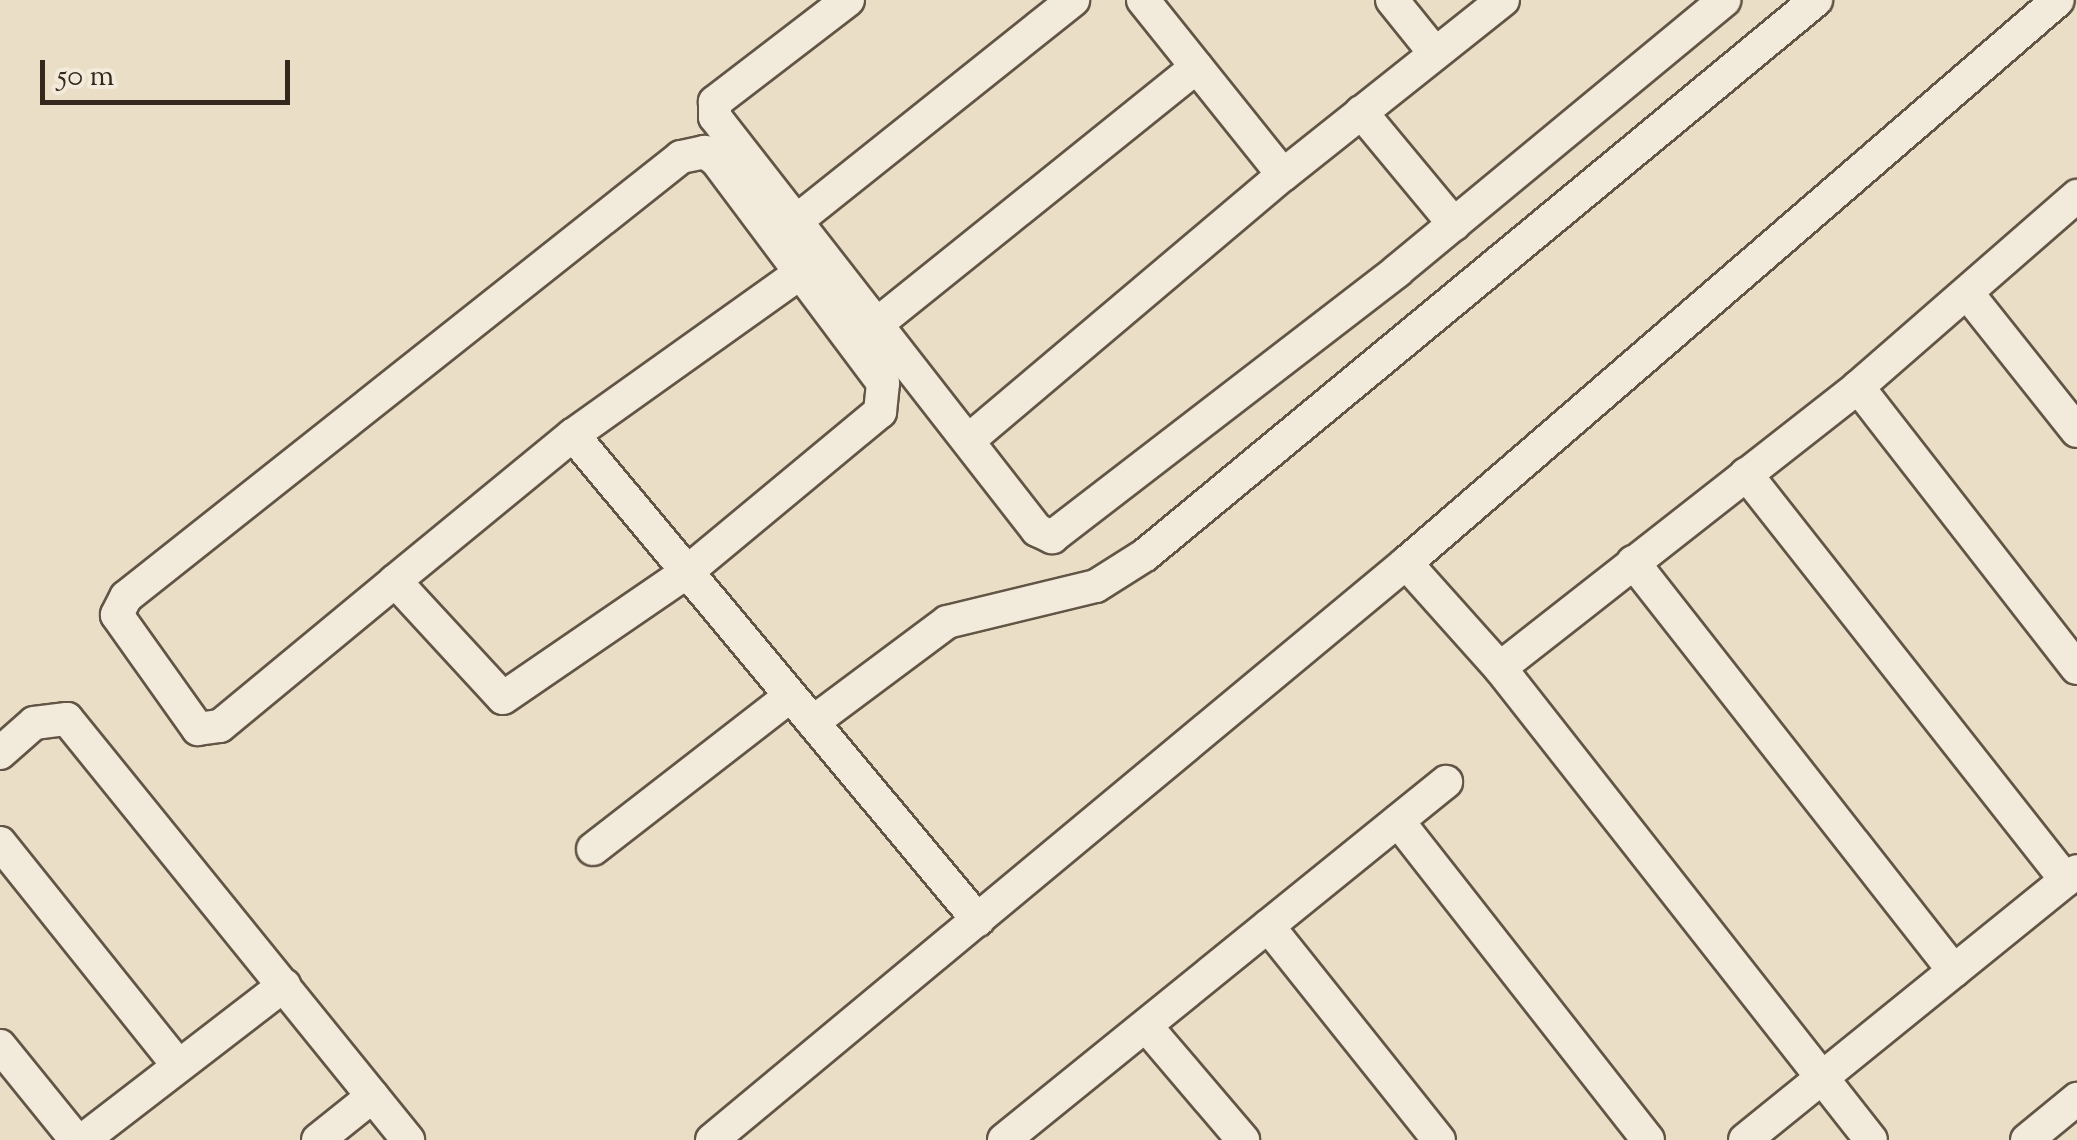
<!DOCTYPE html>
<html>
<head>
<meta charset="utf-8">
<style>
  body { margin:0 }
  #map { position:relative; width:2077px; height:1140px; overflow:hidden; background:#ebdec6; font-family:"Sorts Mill Goudy",serif }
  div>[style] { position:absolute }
  .roads { filter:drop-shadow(2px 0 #625546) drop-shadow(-2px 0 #625546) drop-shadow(0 2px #625546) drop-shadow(0 -2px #625546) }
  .street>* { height:32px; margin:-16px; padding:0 16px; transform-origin:16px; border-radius:16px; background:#f2eada }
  span { translate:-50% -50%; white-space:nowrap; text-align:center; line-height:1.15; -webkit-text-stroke:8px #f2eada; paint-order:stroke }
  .scale { position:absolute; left:40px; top:60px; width:250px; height:45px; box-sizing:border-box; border:5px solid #34271c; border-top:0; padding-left:12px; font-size:30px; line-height:35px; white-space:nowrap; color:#34271c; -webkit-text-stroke:8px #f2eada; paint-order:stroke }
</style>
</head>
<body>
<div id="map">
  <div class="roads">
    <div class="street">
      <div style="left:848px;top:0;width:168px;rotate:142.5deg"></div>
      <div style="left:715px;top:102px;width:15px;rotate:90deg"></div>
      <div style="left:715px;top:117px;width:524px;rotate:52.06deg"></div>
      <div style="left:1037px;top:530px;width:17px;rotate:25deg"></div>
      <div style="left:1052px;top:537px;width:436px;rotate:-37.6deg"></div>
      <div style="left:1397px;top:271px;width:425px;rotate:-39.6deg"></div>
      <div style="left:1143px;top:0;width:224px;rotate:51.3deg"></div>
      <div style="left:1283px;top:175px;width:281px;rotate:-38.5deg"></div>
      <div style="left:1392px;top:0;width:67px;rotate:51.1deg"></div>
      <div style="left:1361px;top:112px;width:146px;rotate:50.3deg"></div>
      <div style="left:795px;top:222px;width:356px;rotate:-38.6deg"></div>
      <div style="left:1968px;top:294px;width:175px;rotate:51.5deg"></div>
      <div style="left:877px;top:324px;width:410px;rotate:-38.8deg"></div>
      <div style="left:1858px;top:387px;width:356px;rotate:52.1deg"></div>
      <div style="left:573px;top:435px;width:632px;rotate:50.14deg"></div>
      <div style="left:969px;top:440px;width:411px;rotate:-40.2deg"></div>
      <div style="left:1746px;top:474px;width:517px;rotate:51.76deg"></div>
      <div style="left:1633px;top:562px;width:520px;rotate:51.87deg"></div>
      <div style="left:1406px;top:563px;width:141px;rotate:48.2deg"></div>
      <div style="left:1500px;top:668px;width:600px;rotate:51.83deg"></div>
      <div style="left:395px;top:581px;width:159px;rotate:47.3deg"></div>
      <div style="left:503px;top:698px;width:223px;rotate:-34.4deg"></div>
      <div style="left:687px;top:572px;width:251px;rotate:-39.7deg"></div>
      <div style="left:880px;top:412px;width:29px;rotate:-84deg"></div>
      <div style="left:883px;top:383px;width:279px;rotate:-126.8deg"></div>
      <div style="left:716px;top:160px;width:14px;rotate:-144deg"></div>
      <div style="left:705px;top:152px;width:25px;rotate:168deg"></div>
      <div style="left:681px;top:157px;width:708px;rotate:141.59deg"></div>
      <div style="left:126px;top:597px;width:20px;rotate:117deg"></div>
      <div style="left:117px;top:615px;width:140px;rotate:54.6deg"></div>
      <div style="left:198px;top:729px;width:22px;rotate:-8deg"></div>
      <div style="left:220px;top:726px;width:227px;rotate:-39.6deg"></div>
      <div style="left:395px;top:581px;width:230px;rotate:-39.4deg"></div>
      <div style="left:573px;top:435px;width:279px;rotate:-35.5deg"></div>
      <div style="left:1500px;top:668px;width:455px;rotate:-38.1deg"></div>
      <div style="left:1858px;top:387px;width:291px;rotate:-41.1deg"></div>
      <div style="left:813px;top:722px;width:167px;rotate:-36.7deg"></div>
      <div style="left:947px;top:622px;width:153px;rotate:-13.6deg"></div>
      <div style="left:1096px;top:586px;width:58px;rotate:-32.3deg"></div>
      <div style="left:1145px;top:555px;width:871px;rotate:-39.59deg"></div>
      <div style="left:0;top:753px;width:45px;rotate:-41.4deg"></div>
      <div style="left:34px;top:723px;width:33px;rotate:-7deg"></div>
      <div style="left:67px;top:719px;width:542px;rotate:50.99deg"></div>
      <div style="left:1398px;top:821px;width:405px;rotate:51.9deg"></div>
      <div style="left:0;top:843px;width:285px;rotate:51.3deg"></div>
      <div style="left:593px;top:849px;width:249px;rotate:-37.8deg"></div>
      <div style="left:1268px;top:926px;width:274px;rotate:51.4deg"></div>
      <div style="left:1146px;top:1026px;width:150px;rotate:49.6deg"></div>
      <div style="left:0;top:1046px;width:121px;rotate:51deg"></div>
      <div style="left:83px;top:1140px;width:254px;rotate:-37.6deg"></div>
      <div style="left:318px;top:1140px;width:70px;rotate:-38.7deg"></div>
      <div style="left:712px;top:1140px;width:903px;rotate:-39.74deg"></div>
      <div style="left:1406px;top:563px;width:861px;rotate:-40.81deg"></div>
      <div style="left:1004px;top:1140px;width:569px;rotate:-39.01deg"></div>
      <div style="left:1745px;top:1140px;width:427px;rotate:-39deg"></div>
      <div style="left:2027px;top:1140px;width:65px;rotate:-39.4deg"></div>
    </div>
  </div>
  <div class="scale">50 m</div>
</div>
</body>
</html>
